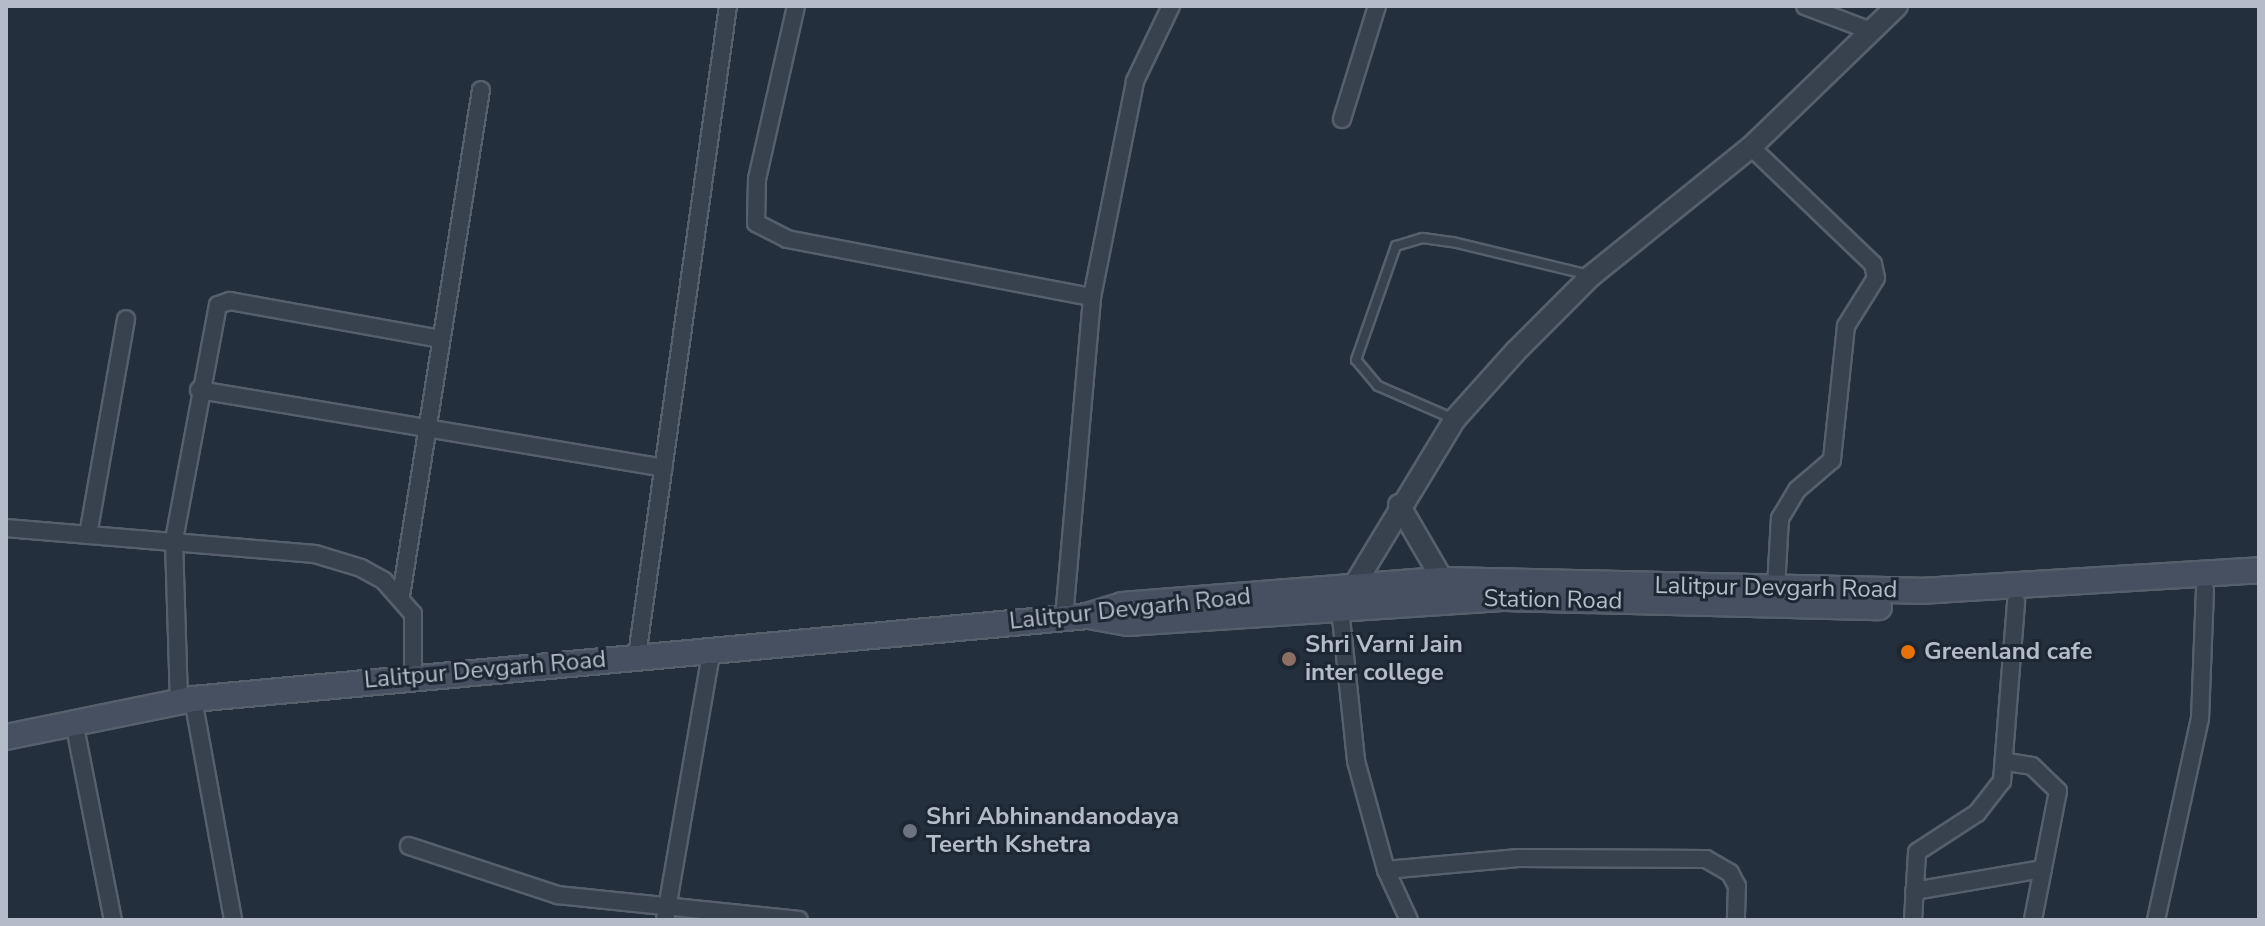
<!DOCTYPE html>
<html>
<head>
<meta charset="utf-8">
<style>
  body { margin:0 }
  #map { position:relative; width:2265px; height:926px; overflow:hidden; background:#242f3e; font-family:"Nunito Sans",sans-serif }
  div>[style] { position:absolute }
  .roads { filter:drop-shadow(2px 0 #565f6c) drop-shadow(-2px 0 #565f6c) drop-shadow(0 2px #565f6c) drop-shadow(0 -2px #565f6c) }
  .service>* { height:8px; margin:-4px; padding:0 4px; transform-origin:4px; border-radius:4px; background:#38414e }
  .minor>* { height:16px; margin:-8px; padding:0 8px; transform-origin:8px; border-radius:8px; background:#38414e }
  .tertiary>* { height:20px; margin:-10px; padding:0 10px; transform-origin:10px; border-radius:10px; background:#38414e }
  .secondary>* { height:24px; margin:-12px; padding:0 12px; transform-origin:12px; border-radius:12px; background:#465061 }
  .dots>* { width:22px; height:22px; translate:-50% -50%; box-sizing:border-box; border:4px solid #1d2633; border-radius:50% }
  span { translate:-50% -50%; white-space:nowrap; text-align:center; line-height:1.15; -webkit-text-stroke:6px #1d2633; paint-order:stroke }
  .street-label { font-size:24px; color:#b4bcc9 }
  .poi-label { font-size:24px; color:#b4bcc9; font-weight:700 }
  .left { translate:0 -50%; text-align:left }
  .frame { position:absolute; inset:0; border:8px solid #b4bcc9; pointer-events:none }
</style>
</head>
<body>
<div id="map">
  <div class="roads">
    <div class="service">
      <div style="left:1454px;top:419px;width:83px;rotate:-156.5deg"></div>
      <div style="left:1378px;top:386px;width:34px;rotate:-130deg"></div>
      <div style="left:1356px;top:360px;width:121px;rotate:-70.7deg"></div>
      <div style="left:1396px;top:246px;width:28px;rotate:-17deg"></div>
      <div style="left:1423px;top:238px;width:30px;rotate:8deg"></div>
      <div style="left:1453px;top:242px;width:140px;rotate:13.6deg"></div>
    </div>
    <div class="minor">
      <div style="left:796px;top:6px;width:177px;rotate:102.7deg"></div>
      <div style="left:757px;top:179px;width:44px;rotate:91.3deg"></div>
      <div style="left:756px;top:223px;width:35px;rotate:27deg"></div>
      <div style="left:787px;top:239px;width:310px;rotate:10.8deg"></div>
      <div style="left:1805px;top:6px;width:71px;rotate:20.7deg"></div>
      <div style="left:1342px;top:119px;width:118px;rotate:-72.8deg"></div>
      <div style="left:1751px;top:147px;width:169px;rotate:43.8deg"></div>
      <div style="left:1873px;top:264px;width:14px;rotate:78deg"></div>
      <div style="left:1876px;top:278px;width:57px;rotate:122deg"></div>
      <div style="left:1846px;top:326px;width:135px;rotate:96deg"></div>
      <div style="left:1832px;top:460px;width:46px;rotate:139.4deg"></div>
      <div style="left:1797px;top:490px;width:33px;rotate:121deg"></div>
      <div style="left:1780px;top:518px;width:70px;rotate:93.3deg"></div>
      <div style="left:199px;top:390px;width:471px;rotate:9.5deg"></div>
      <div style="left:6px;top:528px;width:310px;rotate:4.8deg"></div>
      <div style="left:315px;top:554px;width:48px;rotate:16.9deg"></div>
      <div style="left:361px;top:568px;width:26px;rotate:29deg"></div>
      <div style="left:384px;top:581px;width:44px;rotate:48.7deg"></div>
      <div style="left:413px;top:614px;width:62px;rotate:90deg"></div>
      <div style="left:88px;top:535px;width:219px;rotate:-80deg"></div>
      <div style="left:401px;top:596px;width:512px;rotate:-81.02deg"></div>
      <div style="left:1340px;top:608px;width:154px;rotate:84deg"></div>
      <div style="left:1356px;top:761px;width:113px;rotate:74.6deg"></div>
      <div style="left:1386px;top:870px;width:55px;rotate:65.3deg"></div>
      <div style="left:1064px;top:618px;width:322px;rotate:-85deg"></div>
      <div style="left:1092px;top:297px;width:220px;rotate:-78.7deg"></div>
      <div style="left:1135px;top:81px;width:83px;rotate:-64.4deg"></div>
      <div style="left:637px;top:656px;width:656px;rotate:-82.03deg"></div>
      <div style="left:193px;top:699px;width:225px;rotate:79.7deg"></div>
      <div style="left:179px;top:701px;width:161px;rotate:-91.8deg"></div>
      <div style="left:174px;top:540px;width:239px;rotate:-79.4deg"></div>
      <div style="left:218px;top:305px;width:13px;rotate:-18deg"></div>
      <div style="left:230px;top:301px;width:214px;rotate:10.2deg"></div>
      <div style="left:74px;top:722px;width:202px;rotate:78.9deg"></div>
      <div style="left:2007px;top:762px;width:25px;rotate:9deg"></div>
      <div style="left:2032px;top:766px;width:36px;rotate:44deg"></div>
      <div style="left:2058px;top:791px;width:131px;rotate:101deg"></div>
      <div style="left:409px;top:846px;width:157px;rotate:18.2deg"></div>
      <div style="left:558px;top:895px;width:242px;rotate:5.9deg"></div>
      <div style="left:1386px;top:870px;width:133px;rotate:-5.2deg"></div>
      <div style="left:1518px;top:858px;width:188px;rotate:0.3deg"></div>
      <div style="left:1706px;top:859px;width:28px;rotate:30deg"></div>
      <div style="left:1730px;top:873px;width:15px;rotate:62deg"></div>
      <div style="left:1737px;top:886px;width:34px;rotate:92deg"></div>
      <div style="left:1914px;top:891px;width:131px;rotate:-9.7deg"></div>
      <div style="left:665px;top:920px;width:275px;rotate:-80.2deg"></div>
      <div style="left:1913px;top:920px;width:68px;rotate:-86.6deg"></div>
      <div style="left:1917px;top:852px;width:72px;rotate:-33deg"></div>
      <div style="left:1977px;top:813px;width:41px;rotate:-52deg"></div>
      <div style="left:2002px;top:781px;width:180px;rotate:-85.5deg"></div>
      <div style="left:2156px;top:920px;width:206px;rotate:-77.7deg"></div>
      <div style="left:2200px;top:719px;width:130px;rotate:-87.8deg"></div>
    </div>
    <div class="tertiary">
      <div style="left:1399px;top:505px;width:99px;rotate:59.8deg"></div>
      <div style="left:1346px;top:599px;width:210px;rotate:-58.8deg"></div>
      <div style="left:1455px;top:419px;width:91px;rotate:-48.1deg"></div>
      <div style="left:1516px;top:351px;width:106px;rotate:-45deg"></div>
      <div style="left:1591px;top:276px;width:206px;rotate:-38.9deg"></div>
      <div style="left:1751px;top:147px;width:203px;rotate:-44deg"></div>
    </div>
    <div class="secondary">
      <div style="left:1094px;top:617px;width:34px;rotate:10deg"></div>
      <div style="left:1127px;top:623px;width:379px;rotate:-3.8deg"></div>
      <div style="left:1505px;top:598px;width:374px;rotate:1.4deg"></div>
      <div style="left:6px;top:737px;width:191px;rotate:-11.5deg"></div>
      <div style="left:193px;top:699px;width:898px;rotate:-5.3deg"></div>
      <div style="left:1087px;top:616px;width:37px;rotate:-17deg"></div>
      <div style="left:1122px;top:605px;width:322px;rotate:-4.5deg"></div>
      <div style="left:1443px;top:580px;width:477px;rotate:1.3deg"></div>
      <div style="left:1920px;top:591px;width:340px;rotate:-3.5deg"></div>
    </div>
  </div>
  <div class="dots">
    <div style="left:1908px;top:652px;background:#e8710a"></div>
    <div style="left:1289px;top:659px;background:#8d6e63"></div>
    <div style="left:910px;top:831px;background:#6b7280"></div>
  </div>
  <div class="street-label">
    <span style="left:1776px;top:588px;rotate:1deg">Lalitpur Devgarh Road</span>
    <span style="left:1553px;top:600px;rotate:1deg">Station Road</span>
    <span style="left:1130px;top:609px;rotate:-6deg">Lalitpur Devgarh Road</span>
    <span style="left:485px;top:670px;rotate:-5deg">Lalitpur Devgarh Road</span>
  </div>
  <div class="poi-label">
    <span class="left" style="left:1305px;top:659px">Shri Varni Jain<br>inter college</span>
    <span class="left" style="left:1924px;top:652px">Greenland cafe</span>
    <span class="left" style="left:926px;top:831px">Shri Abhinandanodaya<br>Teerth Kshetra</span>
  </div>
  <div class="frame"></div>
</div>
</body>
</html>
